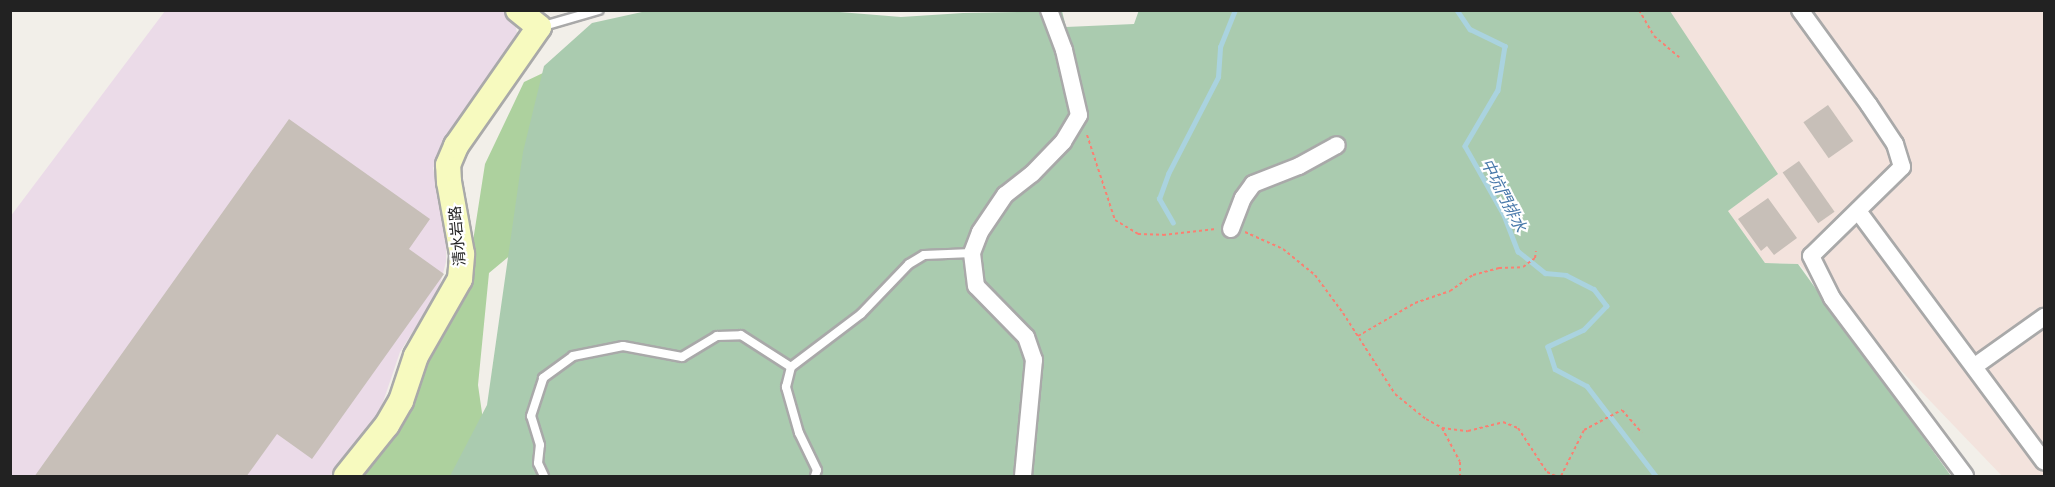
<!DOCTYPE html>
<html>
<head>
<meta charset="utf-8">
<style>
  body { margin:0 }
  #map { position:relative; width:2055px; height:487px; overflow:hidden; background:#f2efe9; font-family:"PT Sans Narrow","Noto Sans TC",sans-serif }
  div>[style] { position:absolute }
  .industrial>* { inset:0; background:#ebdbe8 }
  .military>* { inset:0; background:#f3e3dd }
  .forest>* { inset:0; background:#add19e }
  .cemetery>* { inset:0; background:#aacbaf }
  .stream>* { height:4.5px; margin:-2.25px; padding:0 2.25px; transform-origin:2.25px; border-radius:2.25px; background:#aad3df }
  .building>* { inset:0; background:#c7bfb8; transform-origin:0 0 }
  .path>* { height:2px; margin-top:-1px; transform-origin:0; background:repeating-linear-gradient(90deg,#fa8072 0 3px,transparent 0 6px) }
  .roads { filter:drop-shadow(2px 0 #a9a9a9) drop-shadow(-2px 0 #a9a9a9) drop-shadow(0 2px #a9a9a9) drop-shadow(0 -2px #a9a9a9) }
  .lane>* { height:8px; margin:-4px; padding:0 4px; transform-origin:4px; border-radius:4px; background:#fff }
  .street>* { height:16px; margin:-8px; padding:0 8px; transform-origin:8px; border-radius:8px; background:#fff }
  .secondary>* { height:24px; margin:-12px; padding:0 12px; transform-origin:12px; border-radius:12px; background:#f7fabf }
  span { translate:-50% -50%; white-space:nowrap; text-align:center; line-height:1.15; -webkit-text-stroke:4.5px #fff; paint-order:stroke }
  .street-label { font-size:15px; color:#222 }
  .water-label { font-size:16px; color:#4a7aab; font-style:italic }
  .frame { position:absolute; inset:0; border:12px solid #222; pointer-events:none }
</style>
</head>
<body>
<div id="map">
  <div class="industrial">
    <div style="clip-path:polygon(503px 10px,515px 22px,519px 44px,506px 70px,433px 168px,447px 229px,446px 262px,438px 292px,400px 352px,379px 414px,360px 443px,331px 476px,11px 476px,10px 217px,165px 11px)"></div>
  </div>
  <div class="military">
    <div style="clip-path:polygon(1666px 11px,2044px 11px,2044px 476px,2002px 476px,1799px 264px,1765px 263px,1728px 211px,1777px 174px)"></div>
  </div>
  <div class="forest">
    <div style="clip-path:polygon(621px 36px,545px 226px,489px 273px,478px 385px,491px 476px,346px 476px,433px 350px,464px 299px,485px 164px,524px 82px)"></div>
  </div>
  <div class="cemetery">
    <div style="clip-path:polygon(651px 10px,815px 10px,901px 17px,963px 13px,1062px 11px,1066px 27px,1134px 24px,1139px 10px,1670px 11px,1778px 174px,1728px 211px,1765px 263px,1798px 264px,1951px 476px,450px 476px,487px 405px,523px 152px,544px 66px,592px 23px)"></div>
  </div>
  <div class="stream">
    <div style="left:1457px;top:10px;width:23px;rotate:56deg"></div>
    <div style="left:1470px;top:29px;width:39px;rotate:26deg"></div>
    <div style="left:1505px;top:46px;width:45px;rotate:99deg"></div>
    <div style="left:1498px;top:90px;width:65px;rotate:120.5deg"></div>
    <div style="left:1465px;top:146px;width:79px;rotate:60.5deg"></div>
    <div style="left:1504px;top:215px;width:39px;rotate:69deg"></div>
    <div style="left:1518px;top:251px;width:35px;rotate:39deg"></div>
    <div style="left:1545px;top:273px;width:21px;rotate:5deg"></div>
    <div style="left:1566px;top:275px;width:31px;rotate:27deg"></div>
    <div style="left:1594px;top:289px;width:21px;rotate:53deg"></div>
    <div style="left:1607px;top:306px;width:33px;rotate:134deg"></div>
    <div style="left:1584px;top:330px;width:40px;rotate:155deg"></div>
    <div style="left:1548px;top:347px;width:23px;rotate:72deg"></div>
    <div style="left:1555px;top:369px;width:36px;rotate:28deg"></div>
    <div style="left:1587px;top:386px;width:113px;rotate:52.5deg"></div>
    <div style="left:1173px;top:223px;width:28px;rotate:-120deg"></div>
    <div style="left:1159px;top:199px;width:27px;rotate:-70deg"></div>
    <div style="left:1168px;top:174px;width:109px;rotate:-62.7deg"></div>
    <div style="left:1218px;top:77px;width:30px;rotate:-86deg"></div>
    <div style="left:1220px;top:47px;width:40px;rotate:-68deg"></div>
  </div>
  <div class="building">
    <div style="left:1828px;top:105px;width:44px;height:30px;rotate:55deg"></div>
    <div style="clip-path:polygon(289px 119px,430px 219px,409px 249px,444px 274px,312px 459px,277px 434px,246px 477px,34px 477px)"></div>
    <div style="left:1799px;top:161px;width:62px;height:20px;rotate:55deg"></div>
    <div style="clip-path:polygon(1768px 198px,1797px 238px,1774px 255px,1767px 246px,1761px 251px,1738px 219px)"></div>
  </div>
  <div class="path">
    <div style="left:1639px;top:10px;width:30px;rotate:60deg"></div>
    <div style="left:1654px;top:36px;width:33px;rotate:40deg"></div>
    <div style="left:1087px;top:135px;width:89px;rotate:71.8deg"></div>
    <div style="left:1115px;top:220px;width:27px;rotate:31deg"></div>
    <div style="left:1138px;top:234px;width:25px;rotate:2deg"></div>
    <div style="left:1163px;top:235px;width:53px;rotate:-6.5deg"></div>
    <div style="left:1245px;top:232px;width:42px;rotate:24.1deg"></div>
    <div style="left:1283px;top:249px;width:41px;rotate:39.1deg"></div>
    <div style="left:1315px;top:275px;width:47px;rotate:53.6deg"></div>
    <div style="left:1343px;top:313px;width:96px;rotate:57.3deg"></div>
    <div style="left:1395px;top:394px;width:40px;rotate:39deg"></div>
    <div style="left:1426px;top:419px;width:18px;rotate:29deg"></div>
    <div style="left:1442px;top:428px;width:38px;rotate:62deg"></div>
    <div style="left:1460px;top:462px;width:14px;rotate:90deg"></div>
    <div style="left:1358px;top:336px;width:66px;rotate:-30.1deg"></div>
    <div style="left:1415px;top:303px;width:37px;rotate:-19deg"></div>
    <div style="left:1450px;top:291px;width:28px;rotate:-35deg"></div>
    <div style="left:1473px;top:275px;width:27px;rotate:-15deg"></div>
    <div style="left:1499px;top:268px;width:24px;rotate:-2deg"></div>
    <div style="left:1523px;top:267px;width:15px;rotate:-37deg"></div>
    <div style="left:1535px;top:258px;width:7px;rotate:-82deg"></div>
    <div style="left:1442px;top:428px;width:26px;rotate:7deg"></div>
    <div style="left:1468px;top:431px;width:36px;rotate:-14deg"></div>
    <div style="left:1503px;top:422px;width:16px;rotate:22deg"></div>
    <div style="left:1518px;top:428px;width:53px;rotate:56.6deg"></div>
    <div style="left:1547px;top:472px;width:10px;rotate:24deg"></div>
    <div style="left:1561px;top:476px;width:51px;rotate:-63.4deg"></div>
    <div style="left:1584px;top:430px;width:43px;rotate:-27.8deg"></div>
    <div style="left:1622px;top:410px;width:30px;rotate:49deg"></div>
  </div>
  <div class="roads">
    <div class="lane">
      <div style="left:540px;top:27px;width:61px;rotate:-16.1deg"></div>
      <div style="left:544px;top:476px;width:14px;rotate:-115deg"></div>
      <div style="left:538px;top:463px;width:18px;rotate:-84deg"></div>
      <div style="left:540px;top:445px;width:30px;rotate:-107deg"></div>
      <div style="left:531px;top:416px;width:40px;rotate:-72deg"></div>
      <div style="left:543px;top:378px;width:37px;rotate:-36deg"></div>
      <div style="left:573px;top:356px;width:51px;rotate:-11.3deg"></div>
      <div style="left:623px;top:346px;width:60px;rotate:10.6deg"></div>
      <div style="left:682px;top:357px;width:41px;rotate:-31deg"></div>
      <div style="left:717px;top:336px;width:24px;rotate:-2deg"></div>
      <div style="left:741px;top:335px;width:59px;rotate:32.6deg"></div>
      <div style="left:815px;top:476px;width:6px;rotate:-72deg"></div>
      <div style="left:817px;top:470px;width:41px;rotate:-115.9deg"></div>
      <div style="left:799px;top:433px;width:48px;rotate:-105.8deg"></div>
      <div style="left:786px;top:387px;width:21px;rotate:-76deg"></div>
      <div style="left:791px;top:367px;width:88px;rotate:-37.1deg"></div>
      <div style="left:861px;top:314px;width:69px;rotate:-46.2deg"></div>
      <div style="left:909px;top:264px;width:17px;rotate:-31deg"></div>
      <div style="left:924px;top:255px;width:48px;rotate:-2.4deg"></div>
    </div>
    <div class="street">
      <div style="left:1800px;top:10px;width:117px;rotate:54deg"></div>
      <div style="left:1869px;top:105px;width:47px;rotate:56.3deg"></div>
      <div style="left:1895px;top:144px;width:24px;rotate:73deg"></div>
      <div style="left:1902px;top:167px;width:127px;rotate:135.6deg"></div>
      <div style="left:1811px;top:256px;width:47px;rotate:63.4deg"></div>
      <div style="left:1832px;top:298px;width:222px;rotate:53.2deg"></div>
      <div style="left:1858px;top:211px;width:312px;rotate:53.4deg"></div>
      <div style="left:1231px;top:229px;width:33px;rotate:-69deg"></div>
      <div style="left:1243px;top:198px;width:17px;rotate:-54deg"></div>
      <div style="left:1253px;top:184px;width:49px;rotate:-21.4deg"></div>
      <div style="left:1299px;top:166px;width:43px;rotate:-28.9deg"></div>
      <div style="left:1975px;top:366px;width:85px;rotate:-35.4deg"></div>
      <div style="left:1023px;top:476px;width:117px;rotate:-84.6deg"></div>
      <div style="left:1034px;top:360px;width:24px;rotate:-109deg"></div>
      <div style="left:1026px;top:337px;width:71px;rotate:-134.4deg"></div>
      <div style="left:976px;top:286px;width:33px;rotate:-97deg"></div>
      <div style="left:972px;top:253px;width:22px;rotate:-69deg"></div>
      <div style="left:980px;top:232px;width:45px;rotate:-56deg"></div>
      <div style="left:1005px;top:195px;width:34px;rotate:-38deg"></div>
      <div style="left:1032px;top:174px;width:45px;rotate:-45.9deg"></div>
      <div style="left:1063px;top:142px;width:31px;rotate:-59deg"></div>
      <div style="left:1079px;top:115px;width:67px;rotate:-103deg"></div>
      <div style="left:1064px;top:50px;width:43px;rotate:-110.6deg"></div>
    </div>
    <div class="secondary">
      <div style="left:346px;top:476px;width:65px;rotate:-51.2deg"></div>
      <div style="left:387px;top:425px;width:28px;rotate:-60deg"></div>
      <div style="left:401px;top:401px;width:47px;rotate:-71.6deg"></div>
      <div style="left:416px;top:356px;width:89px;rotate:-60.3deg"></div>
      <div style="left:460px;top:279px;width:25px;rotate:-85deg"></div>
      <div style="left:462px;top:254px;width:73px;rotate:-100.2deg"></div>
      <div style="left:449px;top:182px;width:17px;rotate:-93deg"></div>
      <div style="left:448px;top:165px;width:21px;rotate:-67deg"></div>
      <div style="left:456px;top:146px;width:145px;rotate:-55.1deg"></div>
      <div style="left:539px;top:27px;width:27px;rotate:-141deg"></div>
    </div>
  </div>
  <div class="street-label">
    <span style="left:457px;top:236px;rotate:-95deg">清水岩路</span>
  </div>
  <div class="water-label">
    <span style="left:1504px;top:195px;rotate:63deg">中坑門排水</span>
  </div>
  <div class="frame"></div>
</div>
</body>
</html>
